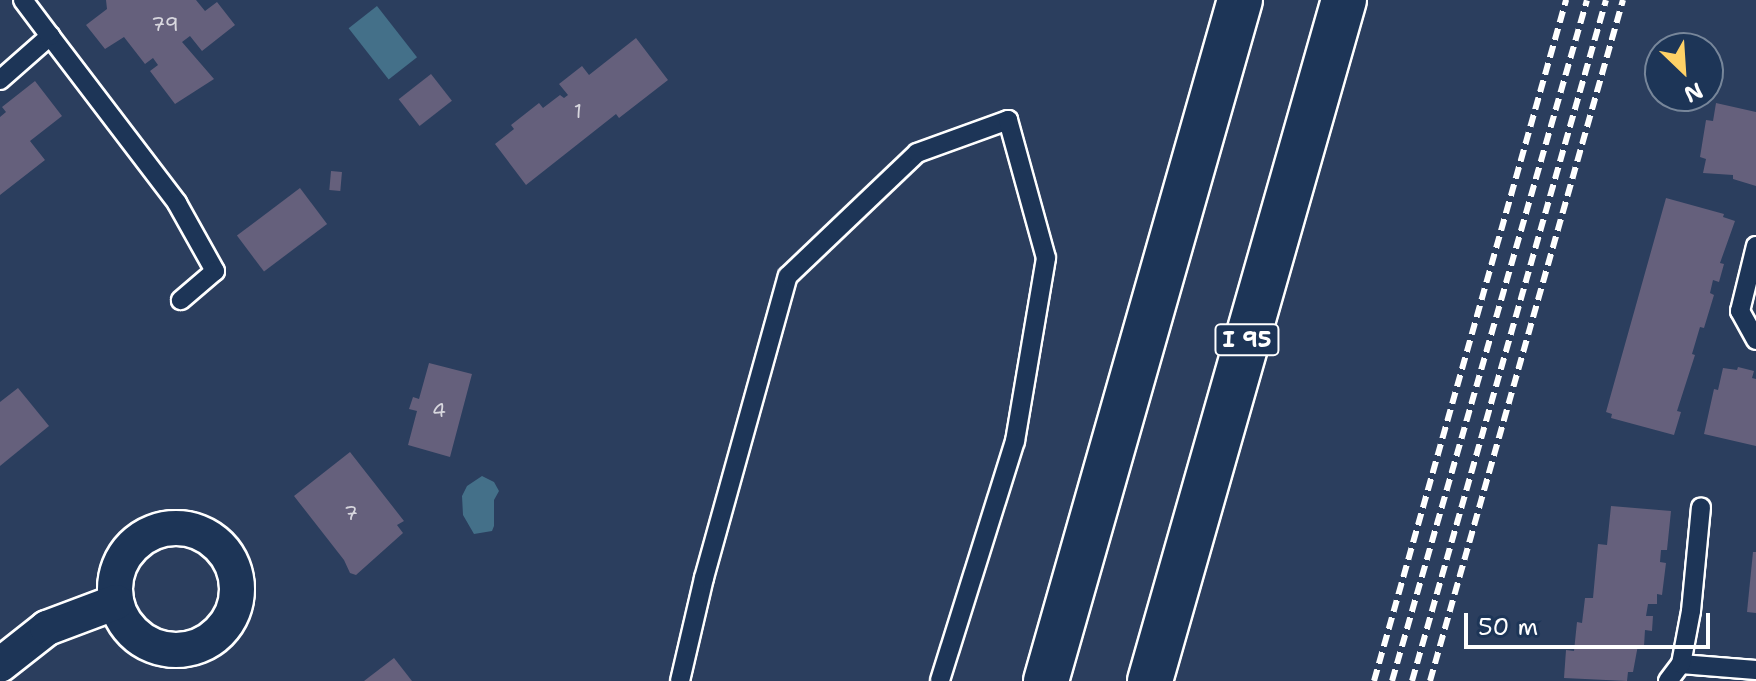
<!DOCTYPE html>
<html>
<head>
<meta charset="utf-8">
<style>
  body { margin:0 }
  #map { position:relative; width:1756px; height:681px; overflow:hidden; background:#2b3e5e; font-family:"Shantell Sans",sans-serif }
  div>[style] { position:absolute }
  .water>* { inset:0; background:#447089; transform-origin:0 0 }
  .building>* { inset:0; background:#65607c; transform-origin:0 0 }
  .roads { filter:drop-shadow(2px 0 #fff) drop-shadow(-2px 0 #fff) drop-shadow(0 2px #fff) drop-shadow(0 -2px #fff) }
  .service>* { height:18px; margin:-9px; padding:0 9px; transform-origin:9px; border-radius:9px; background:#1d3557 }
  .minor>* { height:34px; margin:-17px; padding:0 17px; transform-origin:17px; border-radius:17px; background:#1d3557 }
  .minor>.ring { margin:-17px; padding:0; box-sizing:content-box; background:none; border:34px solid #1d3557; border-radius:50% }
  .motorway>* { height:44px; margin:-22px; padding:0 22px; transform-origin:22px; border-radius:22px; background:#1d3557 }
  .rail>* { height:6px; margin-top:-3px; transform-origin:0; background:repeating-linear-gradient(90deg,#fff 0 12px,transparent 0 18px) }
  span { translate:-50% -50%; white-space:nowrap; text-align:center; line-height:1.15; -webkit-text-stroke:6px #1d3557; paint-order:stroke }
  .number-label { font-size:20px; color:#d8d7de }
  .number-label span { -webkit-text-stroke-width:0 }
  .shield-label span { padding:2px 6px; background:#1d3557; border:2px solid; border-radius:6px; -webkit-text-stroke-width:0 }
  .shield-label { font-size:22px; color:#fff; font-weight:700 }
  .north { position:absolute; left:1644px; top:32px; width:80px; height:80px; box-sizing:border-box; background:#1d3557; border:2px solid #77869a; border-radius:50%; rotate:155deg; font-size:22px; font-weight:700; line-height:32px; text-align:center; color:#fff }
  .north::after { content:''; display:block; margin:auto; width:28px; height:36px; background:#ffd166; clip-path:polygon(50% 0,100% 100%,50% 72%,0 100%) }
  .scale { position:absolute; left:1464px; top:613px; width:246px; height:36px; box-sizing:border-box; border:4px solid #fff; border-top:0; padding-left:10px; font-size:24px; line-height:28px; white-space:nowrap; color:#fff; -webkit-text-stroke:6px #1d3557; paint-order:stroke }
</style>
</head>
<body>
<div id="map">
  <div class="water">
    <div style="left:377px;top:6px;width:65px;height:36px;rotate:52deg"></div>
    <div style="clip-path:polygon(482px 476px,494px 482px,499px 491px,494px 500px,494px 526px,492px 531px,474px 534px,463px 515px,462px 496px,467px 486px)"></div>
  </div>
  <div class="building">
    <div style="clip-path:polygon(106px 0,196px 0,205px 11px,217px 2px,235px 25px,202px 51px,190px 36px,182px 42px,214px 79px,175px 104px,150px 71px,158px 65px,153px 58px,145px 64px,124px 37px,105px 49px,86px 25px,107px 9px)"></div>
    <div style="clip-path:polygon(636px 38px,668px 80px,619px 118px,616px 114px,526px 185px,495px 144px,514px 129px,511px 125px,539px 103px,543px 108px,560px 95px,564px 98px,568px 95px,559px 84px,582px 66px,589px 75px)"></div>
    <div style="left:431px;top:74px;width:34px;height:41px;rotate:52deg"></div>
    <div style="clip-path:polygon(35px 81px,62px 116px,30px 141px,45px 160px,0 195px,0 117px,6px 112px,2px 107px)"></div>
    <div style="clip-path:polygon(1716px 103px,1756px 112px,1756px 186px,1733px 179px,1733px 175px,1703px 173px,1706px 159px,1700px 157px,1706px 120px,1713px 121px)"></div>
    <div style="left:331px;top:171px;width:11px;height:19px;rotate:5deg"></div>
    <div style="left:300px;top:188px;width:45px;height:79px;rotate:53deg"></div>
    <div style="clip-path:polygon(1666px 198px,1724px 214px,1723px 217px,1735px 221px,1720px 263px,1724px 264px,1719px 282px,1713px 280px,1710px 293px,1714px 295px,1704px 328px,1700px 327px,1692px 354px,1695px 355px,1677px 411px,1681px 412px,1674px 435px,1611px 418px,1612px 414px,1606px 412px)"></div>
    <div style="clip-path:polygon(429px 363px,472px 374px,450px 457px,408px 445px,417px 411px,409px 409px,413px 397px,419px 399px)"></div>
    <div style="clip-path:polygon(1738px 367px,1754px 371px,1752px 378px,1756px 379px,1756px 446px,1704px 434px,1714px 389px,1718px 390px,1723px 368px,1737px 370px)"></div>
    <div style="clip-path:polygon(18px 388px,49px 426px,0 466px,0 402px)"></div>
    <div style="clip-path:polygon(350px 452px,404px 521px,397px 525px,403px 533px,356px 575px,350px 573px,344px 560px,294px 496px)"></div>
    <div style="clip-path:polygon(1611px 506px,1671px 511px,1667px 550px,1661px 550px,1660px 562px,1666px 563px,1662px 595px,1657px 594px,1657px 604px,1648px 604px,1646px 616px,1653px 616px,1652px 631px,1645px 630px,1644px 646px,1638px 645px,1633px 672px,1628px 672px,1627px 681px,1564px 678px,1566px 650px,1574px 651px,1577px 622px,1582px 623px,1585px 598px,1593px 598px,1598px 544px,1607px 545px)"></div>
    <div style="clip-path:polygon(1753px 552px,1756px 552px,1756px 613px,1747px 612px)"></div>
    <div style="clip-path:polygon(394px 658px,412px 681px,364px 681px)"></div>
  </div>
  <div class="roads">
    <div class="service">
      <div style="left:50px;top:36px;width:210px;rotate:52.7deg"></div>
      <div style="left:177px;top:203px;width:78px;rotate:60.8deg"></div>
      <div style="left:215px;top:271px;width:45px;rotate:139.5deg"></div>
      <div style="left:0;top:80px;width:67px;rotate:-41.3deg"></div>
      <div style="left:50px;top:36px;width:45px;rotate:-126.9deg"></div>
      <div style="left:1756px;top:246px;width:67px;rotate:103.8deg"></div>
      <div style="left:1740px;top:311px;width:33px;rotate:61deg"></div>
      <div style="left:1681px;top:664px;width:75px;rotate:4.6deg"></div>
      <div style="left:680px;top:681px;width:106px;rotate:-76.9deg"></div>
      <div style="left:704px;top:578px;width:313px;rotate:-74.5deg"></div>
      <div style="left:788px;top:276px;width:178px;rotate:-43.6deg"></div>
      <div style="left:917px;top:153px;width:97px;rotate:-19.9deg"></div>
      <div style="left:1008px;top:120px;width:143px;rotate:74.6deg"></div>
      <div style="left:1046px;top:258px;width:186px;rotate:99.6deg"></div>
      <div style="left:1015px;top:441px;width:251px;rotate:107.4deg"></div>
      <div style="left:1668px;top:681px;width:21px;rotate:-53deg"></div>
      <div style="left:1681px;top:664px;width:54px;rotate:-79.3deg"></div>
      <div style="left:1691px;top:611px;width:104px;rotate:-84.5deg"></div>
    </div>
    <div class="minor">
      <div class="ring" style="left:115px;top:528px;width:88px;height:88px"></div>
      <div style="left:0;top:665px;width:60px;rotate:-38.2deg"></div>
      <div style="left:47px;top:628px;width:74px;rotate:-20.6deg"></div>
    </div>
    <div class="motorway">
      <div style="left:1046px;top:681px;width:708px;rotate:-74.1deg"></div>
      <div style="left:1150px;top:681px;width:708px;rotate:-74.1deg"></div>
    </div>
  </div>
  <div class="rail">
    <div style="left:1374px;top:681px;width:708px;rotate:-74.25deg"></div>
    <div style="left:1392px;top:681px;width:708px;rotate:-74.02deg"></div>
    <div style="left:1412px;top:681px;width:708px;rotate:-74.1deg"></div>
    <div style="left:1430px;top:681px;width:708px;rotate:-74.18deg"></div>
  </div>
  <div class="number-label">
    <span style="left:165px;top:24px">79</span>
    <span style="left:578px;top:111px">1</span>
    <span style="left:439px;top:410px">4</span>
    <span style="left:351px;top:513px">7</span>
  </div>
  <div class="shield-label">
    <span style="left:1247px;top:340px">I 95</span>
  </div>
  <div class="north">N</div>
  <div class="scale">50 m</div>
</div>
</body>
</html>
